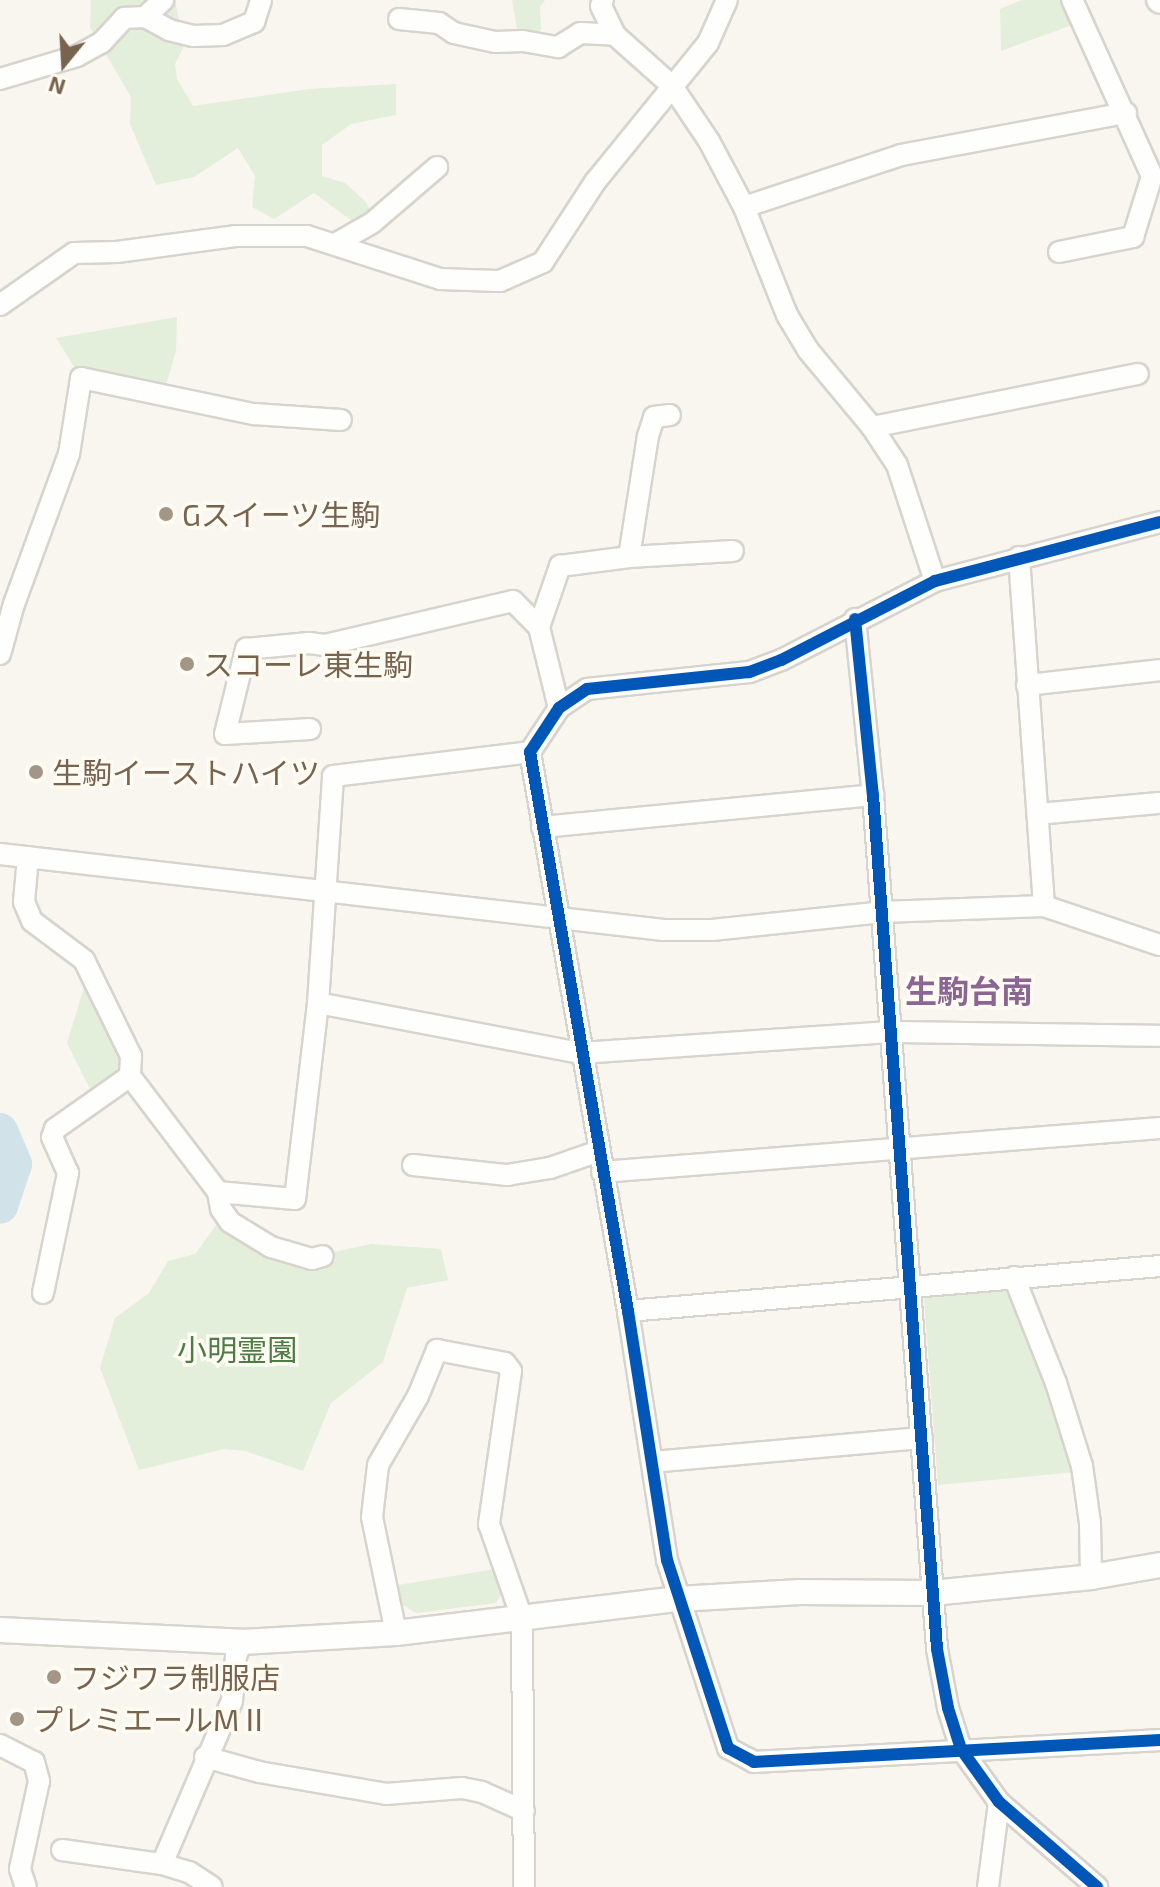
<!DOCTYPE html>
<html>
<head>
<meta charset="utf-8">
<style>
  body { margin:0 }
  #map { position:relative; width:1160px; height:1887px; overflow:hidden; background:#f8f6ef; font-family:"Exo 2","Noto Sans JP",sans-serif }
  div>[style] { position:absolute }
  .green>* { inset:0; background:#e3efda }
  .river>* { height:36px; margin:-18px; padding:0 18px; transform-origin:18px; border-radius:18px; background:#d1e2e9 }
  .roads { filter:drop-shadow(2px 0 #d7d3cd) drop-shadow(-2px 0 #d7d3cd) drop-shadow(0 2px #d7d3cd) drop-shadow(0 -2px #d7d3cd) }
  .minor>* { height:20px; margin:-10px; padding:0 10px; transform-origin:10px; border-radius:10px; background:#fefefd }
  .tertiary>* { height:24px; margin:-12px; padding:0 12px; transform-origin:12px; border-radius:12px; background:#fefefd }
  .cycleway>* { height:12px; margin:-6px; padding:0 6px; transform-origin:6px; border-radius:6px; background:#0057b8 }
  .dots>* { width:22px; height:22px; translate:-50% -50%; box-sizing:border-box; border:4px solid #fefbf2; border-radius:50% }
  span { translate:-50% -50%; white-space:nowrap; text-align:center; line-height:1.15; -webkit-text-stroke:7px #fefbf2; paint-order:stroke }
  .poi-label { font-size:30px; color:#77634e }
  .left { translate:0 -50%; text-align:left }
  .park-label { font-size:30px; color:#4e7c46 }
  .neighbourhood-label { font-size:32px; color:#8b6692; font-weight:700 }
  .north { position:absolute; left:24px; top:24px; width:80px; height:80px; -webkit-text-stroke:6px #fefbf2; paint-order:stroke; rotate:198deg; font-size:22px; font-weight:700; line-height:32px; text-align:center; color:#77634e }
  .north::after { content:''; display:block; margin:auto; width:28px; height:36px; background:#77634e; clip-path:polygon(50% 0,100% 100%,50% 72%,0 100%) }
</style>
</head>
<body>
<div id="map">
  <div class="green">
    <div style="clip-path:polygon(91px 0,175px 0,184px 46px,175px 64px,177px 79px,193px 106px,309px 89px,396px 84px,396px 115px,351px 124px,322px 145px,322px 176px,345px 183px,366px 202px,373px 215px,352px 221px,314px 193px,274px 219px,252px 207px,255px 176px,238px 148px,194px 177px,156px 185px,130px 124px,131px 97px,90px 27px)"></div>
    <div style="clip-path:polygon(512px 0,545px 0,540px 7px,541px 29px,536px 35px,517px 29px)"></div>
    <div style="clip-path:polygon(1022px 0,1062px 0,1075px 24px,1001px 51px,1000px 9px)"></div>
    <div style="clip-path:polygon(177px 317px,176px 351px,166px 385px,75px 368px,56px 338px)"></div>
    <div style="clip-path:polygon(86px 981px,97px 1003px,97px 1017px,122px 1056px,116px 1073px,91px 1091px,67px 1043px)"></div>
    <div style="clip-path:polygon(220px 1220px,229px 1231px,330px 1253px,371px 1244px,441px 1249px,448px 1280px,407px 1288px,383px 1362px,331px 1403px,303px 1471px,245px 1451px,224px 1449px,139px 1470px,100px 1368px,115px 1318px,149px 1293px,168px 1261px,195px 1254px)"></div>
    <div style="clip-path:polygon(1004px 1286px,1009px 1290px,1076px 1472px,938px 1485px,924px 1299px,929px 1291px)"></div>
    <div style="clip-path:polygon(496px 1569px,504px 1589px,496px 1603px,416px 1613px,403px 1605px,398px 1585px)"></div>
  </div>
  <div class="river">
    <div style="left:0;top:1131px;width:36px;rotate:67deg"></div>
    <div style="left:14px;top:1164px;width:44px;rotate:108.4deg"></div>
  </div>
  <div class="roads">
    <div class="minor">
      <div style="left:603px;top:0;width:6px;rotate:108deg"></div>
      <div style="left:601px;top:6px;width:32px;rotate:64deg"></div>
      <div style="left:615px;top:35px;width:76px;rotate:41.8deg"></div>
      <div style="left:672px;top:86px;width:66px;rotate:56.1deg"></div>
      <div style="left:709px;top:141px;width:75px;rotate:62.1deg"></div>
      <div style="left:744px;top:207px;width:116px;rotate:68.3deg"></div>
      <div style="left:787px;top:315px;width:41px;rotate:59deg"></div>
      <div style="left:808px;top:350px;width:100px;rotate:50.3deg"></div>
      <div style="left:872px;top:427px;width:45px;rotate:56.7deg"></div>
      <div style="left:897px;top:465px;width:122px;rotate:71.9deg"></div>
      <div style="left:1157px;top:0;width:4px;rotate:45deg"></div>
      <div style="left:145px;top:17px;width:25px;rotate:-43deg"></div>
      <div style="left:399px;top:19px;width:40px;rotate:5.7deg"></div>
      <div style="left:439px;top:23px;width:18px;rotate:34deg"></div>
      <div style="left:454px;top:33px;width:42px;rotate:12.4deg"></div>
      <div style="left:495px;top:42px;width:28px;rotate:-2deg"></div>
      <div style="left:523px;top:41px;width:36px;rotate:10deg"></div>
      <div style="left:558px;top:47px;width:26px;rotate:-32deg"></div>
      <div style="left:580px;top:33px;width:35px;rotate:3deg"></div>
      <div style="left:0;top:79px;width:80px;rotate:-16.6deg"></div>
      <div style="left:77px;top:56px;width:29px;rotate:-29deg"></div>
      <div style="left:102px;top:42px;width:33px;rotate:-47deg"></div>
      <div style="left:124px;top:18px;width:21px;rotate:-3deg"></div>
      <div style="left:145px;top:17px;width:27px;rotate:28deg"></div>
      <div style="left:169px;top:30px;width:25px;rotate:14deg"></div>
      <div style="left:193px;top:36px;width:30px;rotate:-2deg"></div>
      <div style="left:223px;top:35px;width:34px;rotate:-23deg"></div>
      <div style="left:254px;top:22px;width:23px;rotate:-72deg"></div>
      <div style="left:744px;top:207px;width:165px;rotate:-18.3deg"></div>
      <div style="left:901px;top:155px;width:229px;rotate:-10.6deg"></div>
      <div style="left:337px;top:243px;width:40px;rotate:-29.7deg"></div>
      <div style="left:372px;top:223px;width:86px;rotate:-40.7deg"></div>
      <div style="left:1059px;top:252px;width:76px;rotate:-11.5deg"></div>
      <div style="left:1133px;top:237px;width:64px;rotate:-72.7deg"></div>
      <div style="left:1152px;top:176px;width:193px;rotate:-114.4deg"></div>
      <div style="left:0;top:305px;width:90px;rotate:-35.1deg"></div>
      <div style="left:74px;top:253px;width:43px;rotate:-1.3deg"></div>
      <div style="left:117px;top:252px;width:119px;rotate:-7.7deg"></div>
      <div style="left:235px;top:236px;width:72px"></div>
      <div style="left:307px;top:236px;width:140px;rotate:17.9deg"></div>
      <div style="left:440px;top:279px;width:60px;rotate:1.9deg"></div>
      <div style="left:500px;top:281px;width:47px;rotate:-23.8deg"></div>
      <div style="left:543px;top:262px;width:95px;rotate:-57deg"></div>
      <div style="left:595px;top:182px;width:179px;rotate:-50.9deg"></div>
      <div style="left:708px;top:43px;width:47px;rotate:-66.2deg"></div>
      <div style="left:872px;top:427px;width:271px;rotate:-11.3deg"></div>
      <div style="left:1160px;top:522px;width:233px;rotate:165.3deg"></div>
      <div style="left:935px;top:581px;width:173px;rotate:152.8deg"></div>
      <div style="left:781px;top:660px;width:34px;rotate:159deg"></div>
      <div style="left:749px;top:672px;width:163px;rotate:174deg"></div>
      <div style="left:587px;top:689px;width:34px;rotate:146deg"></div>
      <div style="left:559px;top:708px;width:53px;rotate:123.4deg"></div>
      <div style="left:530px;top:752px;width:568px;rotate:80.06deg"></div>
      <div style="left:628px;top:1311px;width:252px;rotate:81.1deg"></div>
      <div style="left:667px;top:1560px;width:198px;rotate:72deg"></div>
      <div style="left:728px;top:1748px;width:30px;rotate:28deg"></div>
      <div style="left:754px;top:1762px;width:407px;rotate:-3.1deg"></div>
      <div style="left:629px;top:557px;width:122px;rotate:-81.1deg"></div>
      <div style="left:648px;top:436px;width:20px;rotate:-72deg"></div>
      <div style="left:654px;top:417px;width:16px;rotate:-7deg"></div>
      <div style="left:1019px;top:557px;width:350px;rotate:85.9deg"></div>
      <div style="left:855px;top:619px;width:177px;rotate:84.2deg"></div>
      <div style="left:873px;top:795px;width:856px;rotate:85.71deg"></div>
      <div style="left:937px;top:1649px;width:60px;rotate:79.4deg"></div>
      <div style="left:948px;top:1708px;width:43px;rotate:72.4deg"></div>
      <div style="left:961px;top:1749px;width:65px;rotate:54.4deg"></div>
      <div style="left:999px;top:1802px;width:130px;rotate:40.9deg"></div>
      <div style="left:0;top:654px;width:52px;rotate:-74.4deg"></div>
      <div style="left:14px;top:604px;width:160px;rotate:-69.9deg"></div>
      <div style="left:69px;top:454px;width:77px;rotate:-81deg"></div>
      <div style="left:81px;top:378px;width:177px;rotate:11.8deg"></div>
      <div style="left:254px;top:414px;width:87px;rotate:3.9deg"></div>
      <div style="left:1027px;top:685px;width:134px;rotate:-6.4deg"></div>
      <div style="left:559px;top:708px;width:83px;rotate:-103.9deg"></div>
      <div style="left:539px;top:627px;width:65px;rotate:-71deg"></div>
      <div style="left:560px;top:566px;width:70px;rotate:-7.4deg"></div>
      <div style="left:629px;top:557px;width:104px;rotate:-3.3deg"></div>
      <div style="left:310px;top:729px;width:85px;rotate:176.6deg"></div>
      <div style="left:225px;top:734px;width:88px;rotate:-76.1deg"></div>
      <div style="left:246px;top:649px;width:63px;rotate:-5.4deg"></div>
      <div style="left:309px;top:643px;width:16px;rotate:7deg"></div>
      <div style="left:325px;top:645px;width:193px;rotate:-13.2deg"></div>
      <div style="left:513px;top:601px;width:37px;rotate:45deg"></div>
      <div style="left:1038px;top:814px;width:122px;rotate:-5.2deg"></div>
      <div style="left:542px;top:827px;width:333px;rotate:-5.5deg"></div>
      <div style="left:0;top:854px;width:668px;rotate:6.53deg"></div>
      <div style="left:664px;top:930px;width:48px"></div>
      <div style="left:712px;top:930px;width:171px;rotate:-6deg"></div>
      <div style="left:882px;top:912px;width:162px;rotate:-2.1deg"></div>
      <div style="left:1044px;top:906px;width:122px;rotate:18.6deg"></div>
      <div style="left:28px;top:857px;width:45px;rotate:95.1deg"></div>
      <div style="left:24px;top:902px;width:21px;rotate:67deg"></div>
      <div style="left:32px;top:921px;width:65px;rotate:36.9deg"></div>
      <div style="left:84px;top:960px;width:107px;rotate:63.9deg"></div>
      <div style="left:131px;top:1056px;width:20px;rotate:93deg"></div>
      <div style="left:130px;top:1076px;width:146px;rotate:52.8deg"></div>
      <div style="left:218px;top:1192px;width:77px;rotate:5.2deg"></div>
      <div style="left:295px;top:1199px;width:197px;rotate:-83.3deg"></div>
      <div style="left:318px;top:1003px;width:227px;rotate:-86.2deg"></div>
      <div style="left:333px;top:776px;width:198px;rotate:-6.9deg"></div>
      <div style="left:318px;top:1003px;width:268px;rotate:10.8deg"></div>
      <div style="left:581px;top:1053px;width:310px;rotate:-3.9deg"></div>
      <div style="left:890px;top:1032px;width:270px;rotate:0.8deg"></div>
      <div style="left:413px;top:1165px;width:95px;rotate:6.1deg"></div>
      <div style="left:507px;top:1175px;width:44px;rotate:-9.2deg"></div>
      <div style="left:550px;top:1168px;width:52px;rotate:-19.1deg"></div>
      <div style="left:602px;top:1172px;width:560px;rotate:-4.51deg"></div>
      <div style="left:218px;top:1192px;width:17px;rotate:80deg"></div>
      <div style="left:221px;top:1209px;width:16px;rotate:55deg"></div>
      <div style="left:230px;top:1222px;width:48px;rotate:31.4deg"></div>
      <div style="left:271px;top:1247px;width:43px;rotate:16.3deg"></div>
      <div style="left:312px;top:1259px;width:11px;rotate:-15deg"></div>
      <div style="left:1014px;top:1277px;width:114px;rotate:68.4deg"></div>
      <div style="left:1056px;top:1383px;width:87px;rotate:72.6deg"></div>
      <div style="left:1082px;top:1466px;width:58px;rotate:82deg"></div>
      <div style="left:1090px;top:1523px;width:54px;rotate:88.9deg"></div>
      <div style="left:43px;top:1293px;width:123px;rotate:-78.2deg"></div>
      <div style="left:68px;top:1173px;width:39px;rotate:-114deg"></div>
      <div style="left:52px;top:1137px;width:9px;rotate:-69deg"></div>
      <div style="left:55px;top:1129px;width:92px;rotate:-35.2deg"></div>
      <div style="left:628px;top:1311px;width:534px;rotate:-4.83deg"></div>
      <div style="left:652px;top:1462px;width:271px;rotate:-5.1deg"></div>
      <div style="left:396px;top:1633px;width:118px;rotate:-101.7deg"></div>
      <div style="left:372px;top:1517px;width:52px;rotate:-83.4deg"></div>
      <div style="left:378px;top:1465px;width:80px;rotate:-59.9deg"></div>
      <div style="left:418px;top:1396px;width:50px;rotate:-67.6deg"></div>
      <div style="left:437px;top:1350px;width:69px;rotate:10.8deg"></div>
      <div style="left:505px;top:1363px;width:10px;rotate:53deg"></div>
      <div style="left:511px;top:1371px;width:155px;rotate:98.2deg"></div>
      <div style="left:489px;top:1524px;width:100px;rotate:70.7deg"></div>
      <div style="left:522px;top:1618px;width:269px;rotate:89.6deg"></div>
      <div style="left:0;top:1745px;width:38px;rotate:27deg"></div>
      <div style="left:34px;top:1762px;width:20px;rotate:75deg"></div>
      <div style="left:39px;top:1781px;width:90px;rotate:102.2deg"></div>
      <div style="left:20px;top:1869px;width:19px;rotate:72deg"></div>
      <div style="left:205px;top:1757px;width:56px;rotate:15.5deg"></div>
      <div style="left:259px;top:1772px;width:129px;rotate:9.8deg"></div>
      <div style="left:386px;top:1794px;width:76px;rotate:-4.5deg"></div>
      <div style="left:462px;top:1788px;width:20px;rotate:11deg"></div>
      <div style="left:482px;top:1792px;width:46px;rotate:24.3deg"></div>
      <div style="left:62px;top:1850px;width:101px;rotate:8deg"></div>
      <div style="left:162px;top:1864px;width:28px;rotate:17deg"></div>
      <div style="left:189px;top:1872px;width:27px;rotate:33deg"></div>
      <div style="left:162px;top:1864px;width:177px;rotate:-66.8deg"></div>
      <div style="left:232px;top:1701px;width:45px;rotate:-84.9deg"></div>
      <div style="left:236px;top:1656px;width:15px;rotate:-67deg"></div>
      <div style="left:988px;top:1887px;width:86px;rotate:-82.6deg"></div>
    </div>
    <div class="tertiary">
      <div style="left:0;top:1630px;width:242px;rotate:2.8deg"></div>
      <div style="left:242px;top:1642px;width:154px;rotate:-3.3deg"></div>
      <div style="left:396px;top:1633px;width:284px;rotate:-6.9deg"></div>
      <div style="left:678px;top:1599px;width:122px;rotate:-3.3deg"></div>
      <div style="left:800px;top:1592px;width:132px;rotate:0.4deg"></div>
      <div style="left:932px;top:1593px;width:160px;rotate:-5.7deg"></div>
      <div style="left:1091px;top:1577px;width:70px;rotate:-9.9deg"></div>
    </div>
  </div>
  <div class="cycleway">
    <div style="left:1160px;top:522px;width:233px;rotate:165.3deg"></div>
    <div style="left:935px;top:581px;width:173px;rotate:152.8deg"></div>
    <div style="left:781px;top:660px;width:34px;rotate:159deg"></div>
    <div style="left:749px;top:672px;width:163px;rotate:174deg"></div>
    <div style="left:587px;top:689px;width:34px;rotate:146deg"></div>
    <div style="left:559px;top:708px;width:53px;rotate:123.4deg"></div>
    <div style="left:530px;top:752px;width:568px;rotate:80.06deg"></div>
    <div style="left:628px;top:1311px;width:252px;rotate:81.1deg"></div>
    <div style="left:667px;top:1560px;width:198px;rotate:72deg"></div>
    <div style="left:728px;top:1748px;width:30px;rotate:28deg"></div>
    <div style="left:754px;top:1762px;width:407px;rotate:-3.1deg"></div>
    <div style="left:855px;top:619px;width:177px;rotate:84.2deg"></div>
    <div style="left:873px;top:795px;width:856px;rotate:85.71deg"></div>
    <div style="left:937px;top:1649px;width:60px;rotate:79.4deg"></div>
    <div style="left:948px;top:1708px;width:43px;rotate:72.4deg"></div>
    <div style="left:961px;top:1749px;width:65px;rotate:54.4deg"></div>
    <div style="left:999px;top:1802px;width:130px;rotate:40.9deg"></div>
  </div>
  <div class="dots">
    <div style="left:166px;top:514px;background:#a49686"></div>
    <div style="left:187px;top:664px;background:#a49686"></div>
    <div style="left:36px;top:772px;background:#a49686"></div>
    <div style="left:54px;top:1677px;background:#a49686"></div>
    <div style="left:17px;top:1719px;background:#a49686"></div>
  </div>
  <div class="poi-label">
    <span class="left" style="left:182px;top:514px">Gスイーツ生駒</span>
    <span class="left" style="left:203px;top:664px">スコーレ東生駒</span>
    <span class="left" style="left:52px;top:772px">生駒イーストハイツ</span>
    <span class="left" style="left:70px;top:1677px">フジワラ制服店</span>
    <span class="left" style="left:33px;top:1719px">プレミエールMⅡ</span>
  </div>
  <div class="park-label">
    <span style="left:237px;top:1349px">小明霊園</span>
  </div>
  <div class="neighbourhood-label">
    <span style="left:969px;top:990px">生駒台南</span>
  </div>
  <div class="north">N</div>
</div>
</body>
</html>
